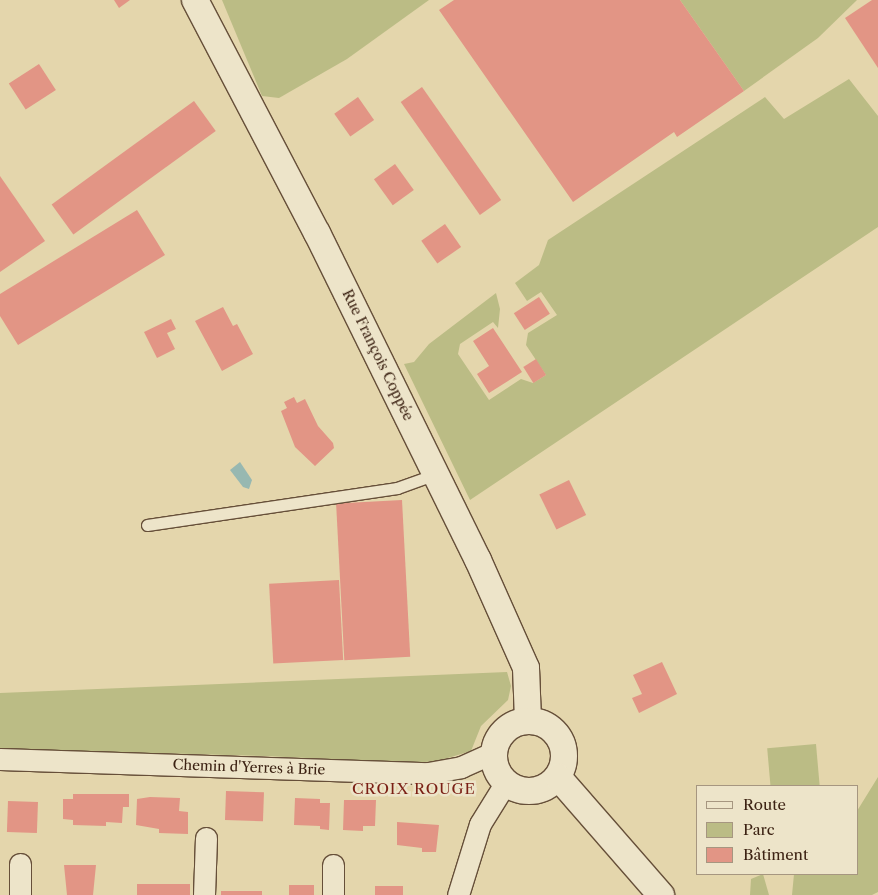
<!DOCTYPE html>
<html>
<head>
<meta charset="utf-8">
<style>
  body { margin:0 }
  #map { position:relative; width:878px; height:895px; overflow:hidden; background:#e4d6ac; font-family:"Libre Caslon Text",serif }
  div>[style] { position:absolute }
  .green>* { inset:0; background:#bbbc85; transform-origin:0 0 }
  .water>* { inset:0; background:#97b8b1 }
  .building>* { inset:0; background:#e29585; transform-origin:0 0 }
  .roads { filter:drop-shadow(1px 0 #664f39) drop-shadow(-1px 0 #664f39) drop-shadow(0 1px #664f39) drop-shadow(0 -1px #664f39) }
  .service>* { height:11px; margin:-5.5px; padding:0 5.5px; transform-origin:5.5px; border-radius:5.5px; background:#ede4c9 }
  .minor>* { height:21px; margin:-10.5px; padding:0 10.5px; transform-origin:10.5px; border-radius:10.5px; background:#ede4c9 }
  .tertiary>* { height:26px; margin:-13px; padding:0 13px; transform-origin:13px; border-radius:13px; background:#ede4c9 }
  .tertiary>.ring { margin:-13px; padding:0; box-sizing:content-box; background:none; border:26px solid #ede4c9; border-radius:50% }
  span { translate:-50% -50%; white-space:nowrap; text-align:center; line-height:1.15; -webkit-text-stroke:5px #ede4c9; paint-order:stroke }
  .street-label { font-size:14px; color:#3c2213 }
  .neighbourhood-label { font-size:15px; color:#7a1f14; letter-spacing:1px }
  .legend { position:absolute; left:696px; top:785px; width:162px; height:90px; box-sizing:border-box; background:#ede4c9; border:1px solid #a69680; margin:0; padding:6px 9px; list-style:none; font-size:15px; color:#3c2213 }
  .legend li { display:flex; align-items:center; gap:10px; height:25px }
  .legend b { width:25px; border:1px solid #a69680 }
</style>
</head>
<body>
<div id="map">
  <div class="green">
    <div style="clip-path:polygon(222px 0,429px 0,347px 59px,279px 98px,262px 96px)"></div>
    <div style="clip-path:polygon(680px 0,857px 0,818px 38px,744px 91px)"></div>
    <div style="clip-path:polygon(849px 79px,878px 116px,878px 227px,470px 500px,404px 364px,414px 362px,429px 344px,496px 293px,500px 309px,498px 328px,493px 322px,460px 344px,458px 354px,489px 400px,521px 379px,533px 383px,546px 375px,526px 345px,528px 333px,557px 315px,541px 292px,527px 301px,515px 283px,539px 265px,548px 240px,765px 97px,784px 119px)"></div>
    <div style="clip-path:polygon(507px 672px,511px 686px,508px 700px,481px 726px,471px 751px,438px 761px,411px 763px,265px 756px,0 749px,0 693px)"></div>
    <div style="left:816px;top:744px;width:42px;height:49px;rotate:85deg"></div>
    <div style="clip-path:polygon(878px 777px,878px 892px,872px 895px,792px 895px,794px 874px,857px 874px,857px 811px)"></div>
    <div style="clip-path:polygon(763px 874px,769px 895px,750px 895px,751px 879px)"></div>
  </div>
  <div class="water">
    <div style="clip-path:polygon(240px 462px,252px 480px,249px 489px,243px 487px,230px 470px)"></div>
  </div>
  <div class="building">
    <div style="clip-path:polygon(114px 0,130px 0,119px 8px)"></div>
    <div style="clip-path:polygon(454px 0,680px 0,744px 91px,677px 137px,674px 132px,573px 202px,439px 10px)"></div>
    <div style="clip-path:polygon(872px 0,878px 0,878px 68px,845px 18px)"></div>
    <div style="left:39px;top:64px;width:31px;height:36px;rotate:57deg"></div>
    <div style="left:422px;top:87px;width:138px;height:26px;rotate:55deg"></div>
    <div style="left:358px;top:97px;width:28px;height:29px;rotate:55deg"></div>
    <div style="left:194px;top:101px;width:37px;height:176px;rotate:54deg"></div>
    <div style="left:395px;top:164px;width:32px;height:26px;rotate:54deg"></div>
    <div style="clip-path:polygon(0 176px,45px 241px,0 272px)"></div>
    <div style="clip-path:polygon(137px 210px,165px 255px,18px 345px,0 316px,0 294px)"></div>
    <div style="left:445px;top:224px;width:28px;height:29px;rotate:55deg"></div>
    <div style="left:539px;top:297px;width:20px;height:30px;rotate:57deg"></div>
    <div style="clip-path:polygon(223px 307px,233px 326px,237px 324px,253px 354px,222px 371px,195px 321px)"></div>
    <div style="clip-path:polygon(171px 319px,176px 329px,167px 333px,175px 349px,157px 358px,144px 332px)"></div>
    <div style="clip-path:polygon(493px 328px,522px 372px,489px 393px,477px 374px,489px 366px,473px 341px)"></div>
    <div style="left:536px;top:359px;width:19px;height:15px;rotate:58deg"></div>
    <div style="clip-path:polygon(294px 397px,297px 403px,305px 399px,318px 426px,333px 443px,334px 448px,315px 466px,295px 447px,281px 411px,287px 408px,284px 402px)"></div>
    <div style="left:569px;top:480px;width:39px;height:33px;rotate:64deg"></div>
    <div style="left:402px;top:500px;width:157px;height:66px;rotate:87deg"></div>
    <div style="left:339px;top:580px;width:80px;height:70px;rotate:87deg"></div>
    <div style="clip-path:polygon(662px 662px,677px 694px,639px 713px,632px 698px,642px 694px,633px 675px)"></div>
    <div style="left:226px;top:791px;width:38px;height:29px;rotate:2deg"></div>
    <div style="clip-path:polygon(73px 794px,129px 794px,129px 807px,123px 807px,122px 823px,106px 822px,106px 826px,73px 825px,73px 820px,63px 819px,63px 799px,73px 799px)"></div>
    <div style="clip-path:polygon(150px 797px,180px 798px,179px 811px,188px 812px,188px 834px,159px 833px,159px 829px,136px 825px,137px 799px)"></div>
    <div style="clip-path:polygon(295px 798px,320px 799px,320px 803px,330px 803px,329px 830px,320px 829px,320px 826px,294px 825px)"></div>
    <div style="clip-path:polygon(344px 800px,376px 800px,375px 826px,363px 826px,363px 831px,343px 830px)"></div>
    <div style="left:8px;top:801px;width:30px;height:31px;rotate:2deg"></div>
    <div style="clip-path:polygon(397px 822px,439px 825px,436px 852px,422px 852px,422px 848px,397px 845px)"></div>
    <div style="clip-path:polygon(64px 865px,96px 865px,93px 895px,67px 895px)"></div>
    <div style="left:137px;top:884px;width:53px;height:11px"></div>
    <div style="left:289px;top:885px;width:25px;height:10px"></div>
    <div style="left:375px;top:886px;width:28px;height:9px"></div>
    <div style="left:221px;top:891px;width:41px;height:4px"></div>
  </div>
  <div class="roads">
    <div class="service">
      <div style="left:147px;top:525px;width:253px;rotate:-8.4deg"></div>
      <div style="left:397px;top:488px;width:41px;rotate:-19.7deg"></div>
    </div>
    <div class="minor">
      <div style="left:0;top:759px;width:428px;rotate:1.9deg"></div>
      <div style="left:428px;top:773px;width:34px;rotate:-10deg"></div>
      <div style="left:461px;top:767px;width:37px;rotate:-24deg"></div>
      <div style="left:333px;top:865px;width:30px;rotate:90deg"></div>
      <div style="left:20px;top:895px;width:31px;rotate:-90deg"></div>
      <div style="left:204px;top:895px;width:57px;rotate:-88deg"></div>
      <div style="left:458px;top:895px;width:74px;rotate:-72.8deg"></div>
      <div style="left:480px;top:824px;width:49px;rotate:-58.2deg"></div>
    </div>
    <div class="tertiary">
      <div style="left:195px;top:0;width:263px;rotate:62.4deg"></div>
      <div style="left:317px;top:233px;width:364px;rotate:63.8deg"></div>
      <div style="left:478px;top:560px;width:118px;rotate:66deg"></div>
      <div style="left:526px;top:668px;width:53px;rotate:87.8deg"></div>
      <div class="ring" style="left:494px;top:721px;width:44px;height:44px"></div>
      <div style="left:558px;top:777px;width:157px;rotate:48.9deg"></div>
    </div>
  </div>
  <div class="street-label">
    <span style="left:378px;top:355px;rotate:64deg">Rue François Coppée</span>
    <span style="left:249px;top:767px;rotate:2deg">Chemin d'Yerres à Brie</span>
  </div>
  <div class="neighbourhood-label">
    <span style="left:414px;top:789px">CROIX ROUGE</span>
  </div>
  <ul class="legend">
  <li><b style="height:6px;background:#ede4c9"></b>Route</li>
  <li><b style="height:14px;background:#bbbc85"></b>Parc</li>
  <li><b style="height:14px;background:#e29585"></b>Bâtiment</li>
  </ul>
</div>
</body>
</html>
